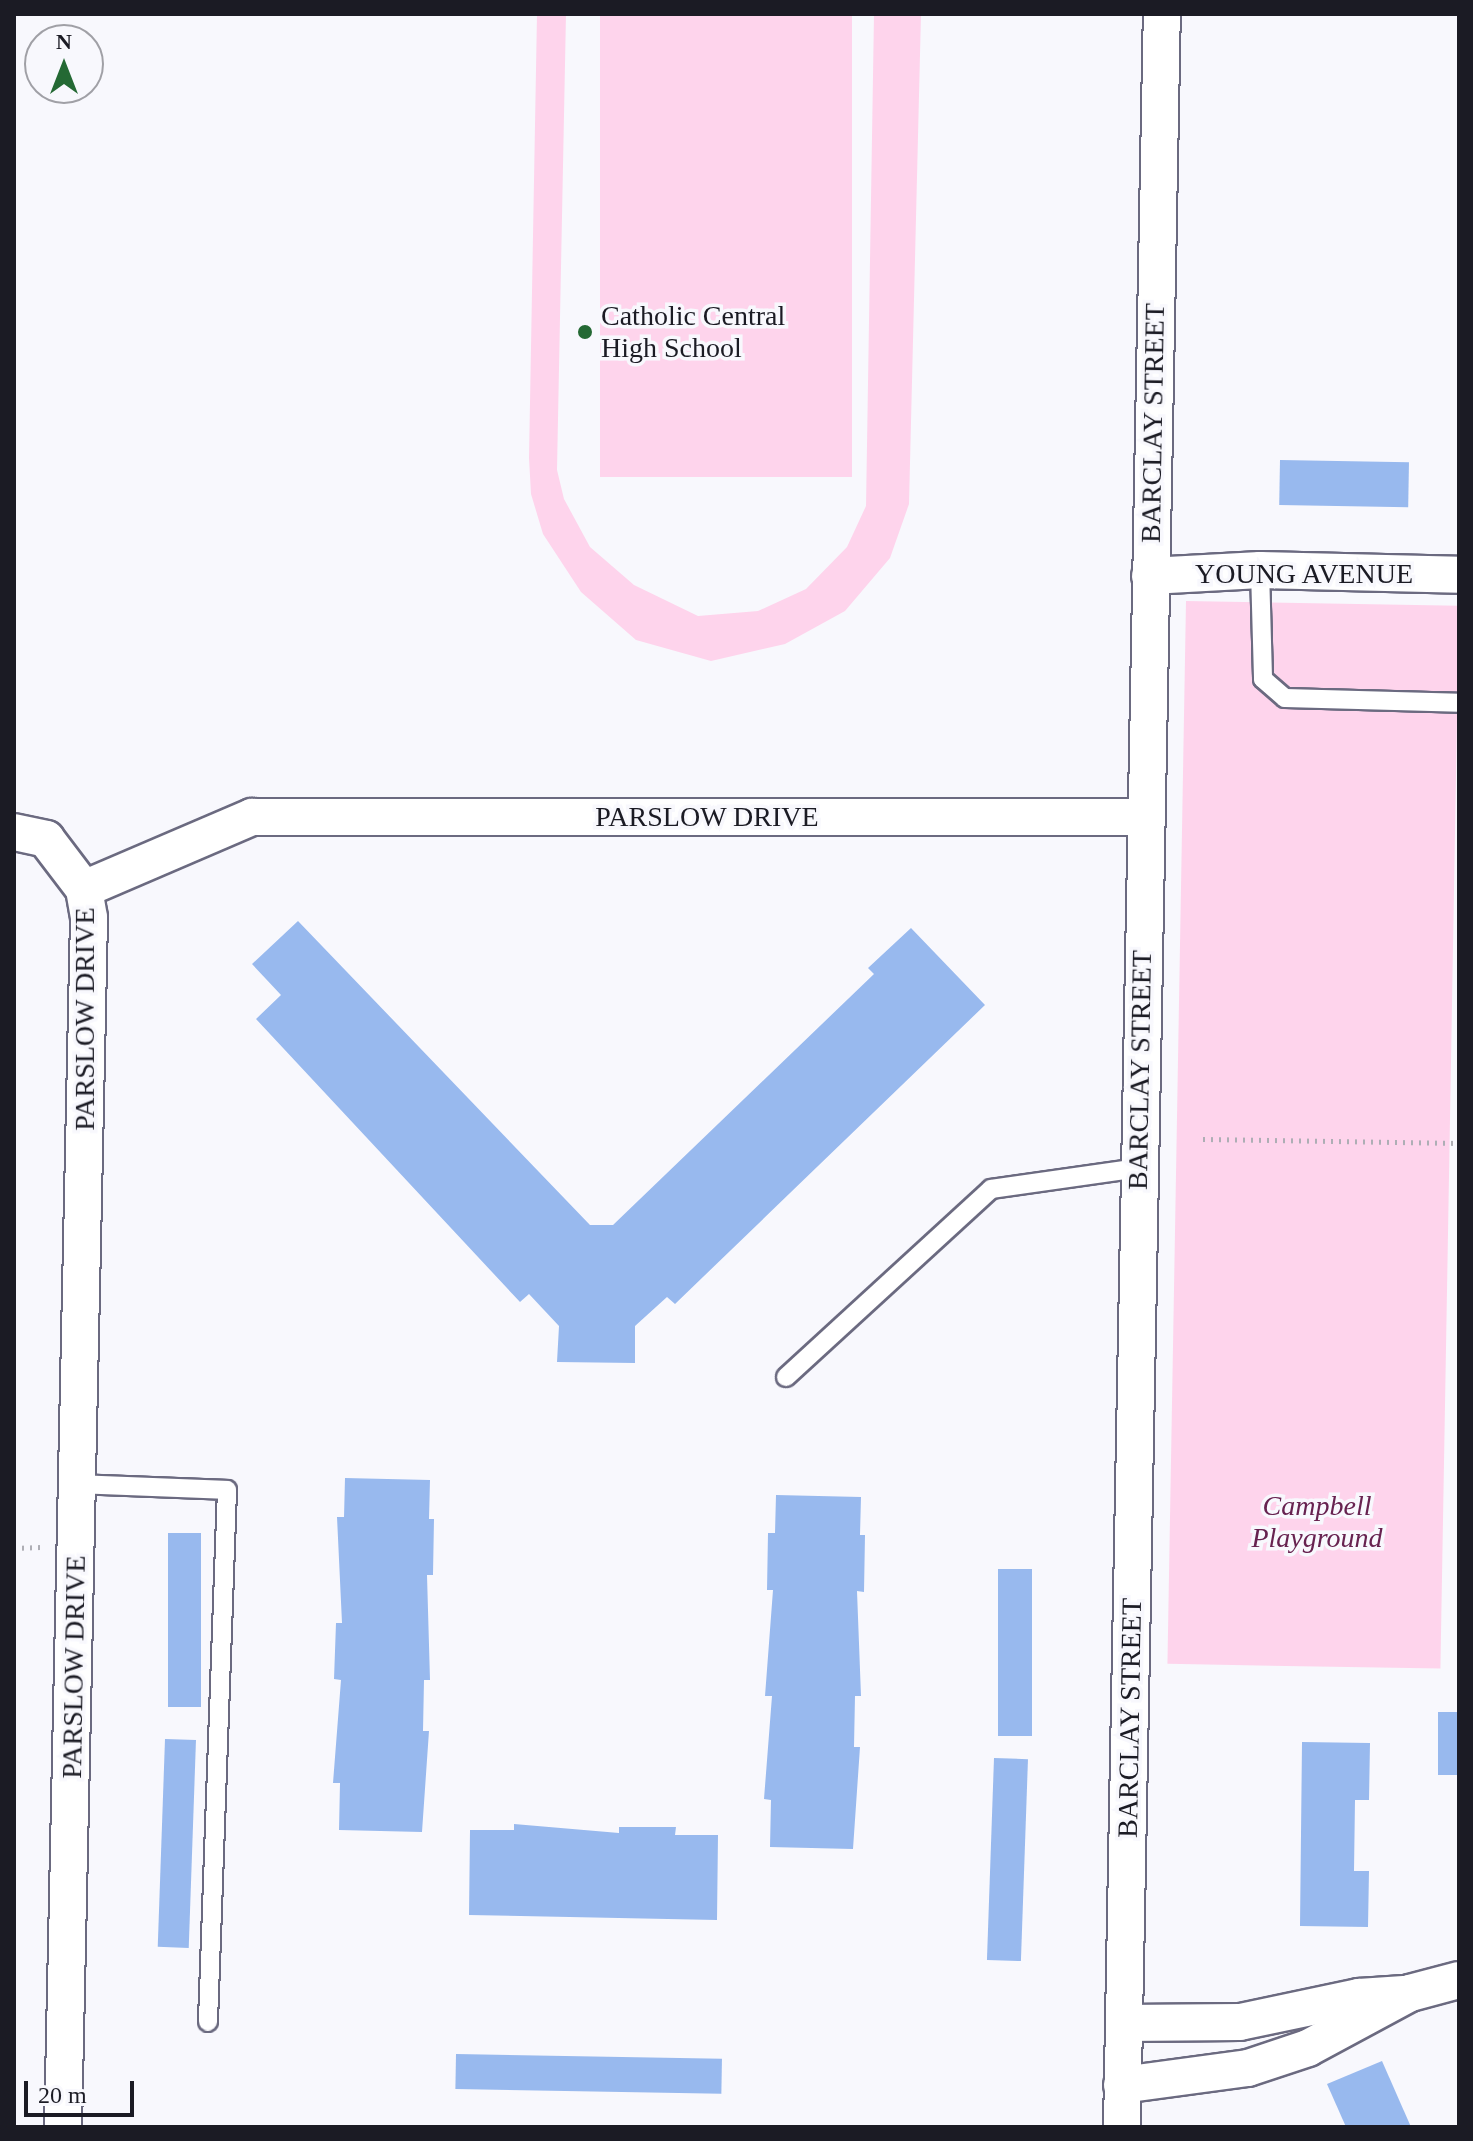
<!DOCTYPE html>
<html>
<head>
<meta charset="utf-8">
<style>
  body { margin:0 }
  #map { position:relative; width:1473px; height:2141px; overflow:hidden; background:#f8f8fd; font-family:"Times New Roman",serif }
  div>[style] { position:absolute }
  .green>* { inset:0; background:#fed4ec; transform-origin:0 0 }
  .building>* { inset:0; background:#98b9ee; transform-origin:0 0 }
  .path>* { height:5px; margin-top:-2.5px; transform-origin:0; background:repeating-linear-gradient(90deg,#aeaeb5 0 2px,transparent 0 8px) }
  .roads { filter:drop-shadow(2px 0 #6b6a80) drop-shadow(-2px 0 #6b6a80) drop-shadow(0 2px #6b6a80) drop-shadow(0 -2px #6b6a80) }
  .lane>* { height:18px; margin:-9px; padding:0 9px; transform-origin:9px; border-radius:9px; background:#fff }
  .street>* { height:36px; margin:-18px; padding:0 18px; transform-origin:18px; border-radius:18px; background:#fff }
  .dots>* { width:22px; height:22px; translate:-50% -50%; box-sizing:border-box; border:4px solid #f8f8fd; border-radius:50% }
  span { translate:-50% -50%; white-space:nowrap; text-align:center; line-height:1.15; -webkit-text-stroke:7px #f8f8fd; paint-order:stroke }
  .poi-label { font-size:28px; color:#1b1b24 }
  .left { translate:0 -50%; text-align:left }
  .street-label { font-size:28px; color:#1b1b24 }
  .park-label { font-size:28px; color:#672250; font-style:italic }
  .frame { position:absolute; inset:0; border:16px solid #1b1b24; pointer-events:none }
  .north { position:absolute; left:24px; top:24px; width:80px; height:80px; box-sizing:border-box; background:#f8f8fd; border:2px solid #a0a0a6; border-radius:50%; rotate:0deg; font-size:22px; font-weight:700; line-height:32px; text-align:center; color:#1b1b24 }
  .north::after { content:''; display:block; margin:auto; width:28px; height:36px; background:#246934; clip-path:polygon(50% 0,100% 100%,50% 72%,0 100%) }
  .scale { position:absolute; left:24px; top:2081px; width:110px; height:36px; box-sizing:border-box; border:4px solid #1b1b24; border-top:0; padding-left:10px; font-size:24px; line-height:28px; white-space:nowrap; color:#1b1b24; -webkit-text-stroke:6px #f8f8fd; paint-order:stroke }
</style>
</head>
<body>
<div id="map">
  <div class="green">
    <div style="clip-path:polygon(537px 14px,566px 14px,557px 470px,564px 499px,590px 547px,634px 585px,698px 616px,758px 611px,806px 589px,847px 547px,866px 506px,874px 14px,921px 14px,909px 504px,890px 558px,845px 611px,785px 644px,711px 661px,636px 640px,581px 592px,543px 534px,531px 494px,529px 458px)"></div>
    <div style="left:600px;top:14px;width:252px;height:463px"></div>
    <div style="left:1186px;top:601px;width:273px;height:1063px;rotate:1deg"></div>
  </div>
  <div class="building">
    <div style="left:1280px;top:460px;width:129px;height:45px;rotate:1deg"></div>
    <div style="clip-path:polygon(298px 921px,590px 1225px,613px 1225px,874px 974px,868px 968px,911px 928px,985px 1005px,675px 1304px,667px 1297px,635px 1326px,635px 1363px,557px 1362px,559px 1326px,529px 1294px,520px 1302px,256px 1019px,281px 995px,252px 964px)"></div>
    <div style="clip-path:polygon(345px 1478px,430px 1480px,429px 1519px,434px 1519px,433px 1575px,427px 1575px,430px 1680px,424px 1680px,423px 1731px,429px 1731px,422px 1832px,339px 1830px,340px 1783px,333px 1783px,341px 1680px,334px 1679px,336px 1623px,342px 1623px,337px 1517px,344px 1517px)"></div>
    <div style="clip-path:polygon(776px 1495px,861px 1497px,860px 1535px,865px 1535px,864px 1592px,857px 1591px,861px 1696px,855px 1696px,854px 1747px,860px 1747px,853px 1849px,770px 1847px,771px 1800px,764px 1799px,772px 1696px,765px 1696px,773px 1590px,767px 1590px,768px 1533px,775px 1533px)"></div>
    <div style="left:168px;top:1533px;width:33px;height:174px"></div>
    <div style="left:998px;top:1569px;width:34px;height:167px"></div>
    <div style="left:1438px;top:1712px;width:21px;height:63px"></div>
    <div style="left:165px;top:1739px;width:31px;height:208px;rotate:2deg"></div>
    <div style="clip-path:polygon(1302px 1742px,1370px 1743px,1369px 1800px,1355px 1800px,1354px 1871px,1369px 1871px,1368px 1927px,1300px 1926px)"></div>
    <div style="left:994px;top:1758px;width:34px;height:202px;rotate:2deg"></div>
    <div style="clip-path:polygon(514px 1824px,619px 1833px,619px 1827px,676px 1827px,675px 1835px,718px 1835px,717px 1920px,469px 1915px,470px 1830px,514px 1830px)"></div>
    <div style="left:456px;top:2054px;width:266px;height:35px;rotate:1deg"></div>
    <div style="clip-path:polygon(1382px 2061px,1411px 2127px,1346px 2127px,1327px 2084px)"></div>
  </div>
  <div class="path">
    <div style="left:1203px;top:1139px;width:256px;rotate:0.9deg"></div>
    <div style="left:14px;top:1548px;width:27px;rotate:-2deg"></div>
  </div>
  <div class="roads">
    <div class="lane">
      <div style="left:1260px;top:570px;width:109px;rotate:88.4deg"></div>
      <div style="left:1263px;top:679px;width:29px;rotate:41deg"></div>
      <div style="left:1285px;top:698px;width:174px;rotate:1.6deg"></div>
      <div style="left:786px;top:1377px;width:278px;rotate:-42.5deg"></div>
      <div style="left:991px;top:1189px;width:149px;rotate:-8.1deg"></div>
      <div style="left:78px;top:1484px;width:149px;rotate:2.3deg"></div>
      <div style="left:227px;top:1490px;width:532px;rotate:92.05deg"></div>
    </div>
    <div class="street">
      <div style="left:1150px;top:576px;width:110px;rotate:-3.1deg"></div>
      <div style="left:1260px;top:570px;width:199px;rotate:1.4deg"></div>
      <div style="left:14px;top:832px;width:33px;rotate:12deg"></div>
      <div style="left:46px;top:839px;width:63px;rotate:52.8deg"></div>
      <div style="left:84px;top:889px;width:29px;rotate:80deg"></div>
      <div style="left:89px;top:918px;width:1209px;rotate:91.23deg"></div>
      <div style="left:84px;top:889px;width:183px;rotate:-23.2deg"></div>
      <div style="left:252px;top:817px;width:891px"></div>
      <div style="left:1124px;top:2023px;width:116px;rotate:-0.5deg"></div>
      <div style="left:1240px;top:2022px;width:122px;rotate:-11.9deg"></div>
      <div style="left:1359px;top:1997px;width:45px;rotate:-3.8deg"></div>
      <div style="left:1122px;top:2085px;width:127px;rotate:-7.7deg"></div>
      <div style="left:1248px;top:2068px;width:63px;rotate:-18.4deg"></div>
      <div style="left:1308px;top:2048px;width:116px;rotate:-28.3deg"></div>
      <div style="left:1410px;top:1993px;width:51px;rotate:-14.9deg"></div>
      <div style="left:1122px;top:2127px;width:2113px;rotate:-88.92deg"></div>
    </div>
  </div>
  <div class="dots">
    <div style="left:585px;top:332px;background:#246934"></div>
  </div>
  <div class="poi-label">
    <span class="left" style="left:601px;top:332px">Catholic Central<br>High School</span>
  </div>
  <div class="street-label">
    <span style="left:1153px;top:423px;rotate:-89deg">BARCLAY STREET</span>
    <span style="left:1304px;top:574px">YOUNG AVENUE</span>
    <span style="left:707px;top:817px">PARSLOW DRIVE</span>
    <span style="left:85px;top:1019px;rotate:-90deg">PARSLOW DRIVE</span>
    <span style="left:1140px;top:1070px;rotate:-89deg">BARCLAY STREET</span>
    <span style="left:74px;top:1667px;rotate:-89deg">PARSLOW DRIVE</span>
    <span style="left:1130px;top:1718px;rotate:-89deg">BARCLAY STREET</span>
  </div>
  <div class="park-label">
    <span style="left:1317px;top:1522px">Campbell<br>Playground</span>
  </div>
  <div class="frame"></div>
  <div class="north">N</div>
  <div class="scale">20 m</div>
</div>
</body>
</html>
